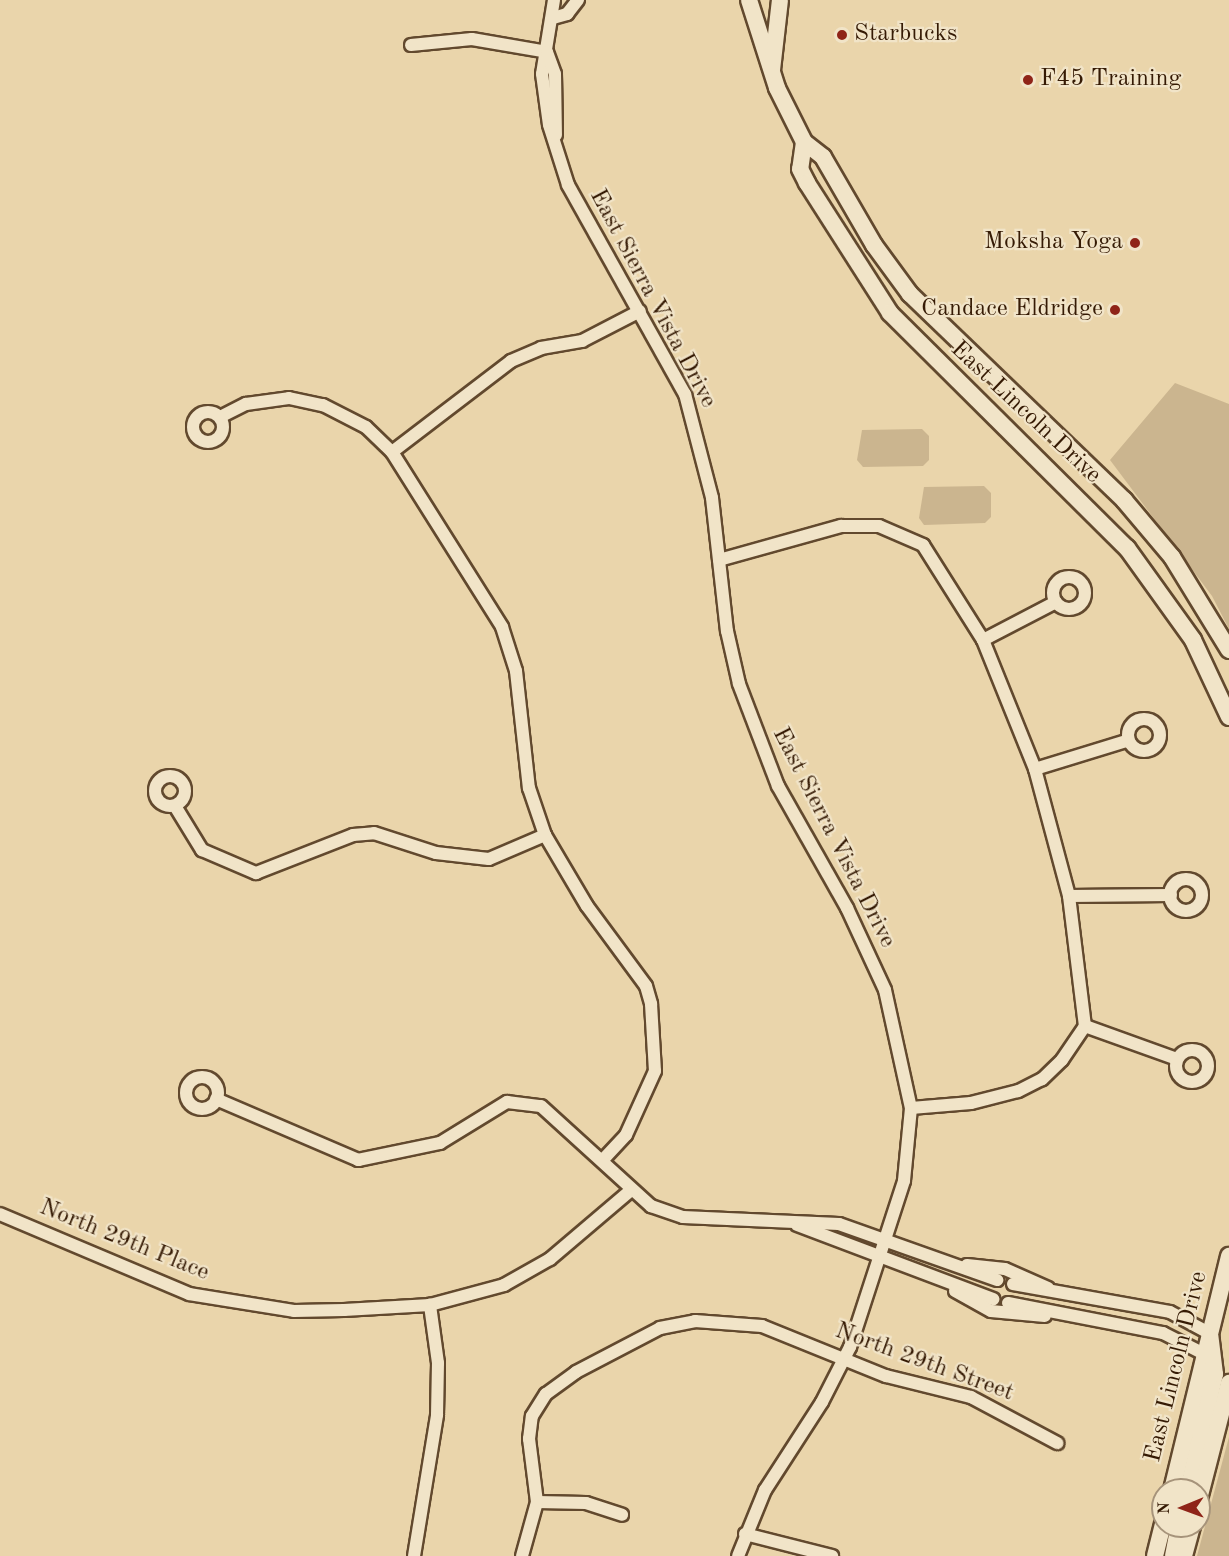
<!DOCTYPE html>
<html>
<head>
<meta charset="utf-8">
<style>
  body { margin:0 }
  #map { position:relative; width:1229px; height:1556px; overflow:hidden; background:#ead5ab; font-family:"Old Standard TT",serif }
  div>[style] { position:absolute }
  .green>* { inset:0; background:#cbb58f }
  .roads { filter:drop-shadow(2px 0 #62492e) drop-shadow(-2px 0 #62492e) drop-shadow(0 2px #62492e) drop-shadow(0 -2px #62492e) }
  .street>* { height:12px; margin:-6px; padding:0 6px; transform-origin:6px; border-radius:6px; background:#f1e4c8 }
  .street>.ring { margin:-6px; padding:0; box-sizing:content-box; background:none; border:12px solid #f1e4c8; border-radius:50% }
  .secondary>* { height:16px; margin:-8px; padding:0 8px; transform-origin:8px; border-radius:8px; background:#f1e4c8 }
  .dots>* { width:16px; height:16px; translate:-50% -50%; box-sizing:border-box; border:3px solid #f1e4c8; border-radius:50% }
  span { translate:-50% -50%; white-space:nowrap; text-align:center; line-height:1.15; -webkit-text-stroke:4.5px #f1e4c8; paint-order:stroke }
  .poi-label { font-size:24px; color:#351a04 }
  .left { translate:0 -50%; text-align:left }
  .right { translate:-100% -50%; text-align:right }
  .street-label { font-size:24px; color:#351a04 }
  .north { position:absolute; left:1151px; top:1478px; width:60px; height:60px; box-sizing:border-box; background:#f1e4c8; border:2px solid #a6937a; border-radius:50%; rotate:269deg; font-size:16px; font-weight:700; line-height:24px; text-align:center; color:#351a04 }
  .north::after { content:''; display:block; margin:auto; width:21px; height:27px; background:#8f2418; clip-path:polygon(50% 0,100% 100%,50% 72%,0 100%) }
</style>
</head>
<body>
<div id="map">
  <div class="green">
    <div style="clip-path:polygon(1175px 383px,1229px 404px,1229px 629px,1212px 596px,1110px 460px)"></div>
    <div style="clip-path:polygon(922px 429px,929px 436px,929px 460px,923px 466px,863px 467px,857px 460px,862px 430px)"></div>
    <div style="clip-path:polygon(984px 486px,991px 493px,991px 517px,985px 523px,924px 525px,919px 518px,924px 487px)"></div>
    <div style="clip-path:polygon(1229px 1437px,1229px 1556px,1197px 1556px)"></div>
  </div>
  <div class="roads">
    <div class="street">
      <div style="left:554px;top:0;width:75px;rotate:99.2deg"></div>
      <div style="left:542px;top:74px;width:51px;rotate:82.2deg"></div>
      <div style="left:549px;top:125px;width:63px;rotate:72.4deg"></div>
      <div style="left:568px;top:185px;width:240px;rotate:60.8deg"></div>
      <div style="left:685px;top:394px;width:107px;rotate:75.4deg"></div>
      <div style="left:712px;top:498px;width:134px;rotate:83.6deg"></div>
      <div style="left:727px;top:631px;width:54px;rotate:77.2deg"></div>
      <div style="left:739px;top:684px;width:109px;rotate:69.1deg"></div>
      <div style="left:778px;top:786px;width:140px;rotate:60.5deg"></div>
      <div style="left:847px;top:908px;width:90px;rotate:65.1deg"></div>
      <div style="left:885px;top:990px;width:121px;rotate:77.6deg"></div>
      <div style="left:911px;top:1108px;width:73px;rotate:95.5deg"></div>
      <div style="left:904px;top:1181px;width:175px;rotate:108deg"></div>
      <div style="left:850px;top:1347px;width:62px;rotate:117deg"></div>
      <div style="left:822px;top:1402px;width:105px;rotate:122.9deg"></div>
      <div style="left:765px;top:1490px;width:71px;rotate:112.2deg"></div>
      <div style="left:553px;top:18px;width:15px;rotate:-16deg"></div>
      <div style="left:567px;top:14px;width:18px;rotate:-52deg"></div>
      <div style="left:411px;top:45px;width:61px;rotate:-5.6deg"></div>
      <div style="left:472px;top:39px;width:76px;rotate:9.8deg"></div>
      <div style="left:547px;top:52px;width:23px;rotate:70deg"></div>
      <div style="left:555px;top:74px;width:61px;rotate:89.1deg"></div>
      <div class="ring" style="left:193px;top:412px;width:18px;height:18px"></div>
      <div style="left:220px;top:417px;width:29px;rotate:-27deg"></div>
      <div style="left:246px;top:404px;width:43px;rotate:-7.9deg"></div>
      <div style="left:289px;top:398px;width:35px;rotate:12deg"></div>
      <div style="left:323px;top:405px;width:48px;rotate:27.1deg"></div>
      <div style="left:366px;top:427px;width:36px;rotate:44deg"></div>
      <div style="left:392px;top:452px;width:207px;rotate:57.8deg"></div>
      <div style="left:502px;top:627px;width:46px;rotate:72.3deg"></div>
      <div style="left:516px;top:671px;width:118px;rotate:83.7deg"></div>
      <div style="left:529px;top:788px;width:50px;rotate:71.2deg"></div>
      <div style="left:545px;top:835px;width:82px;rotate:59.4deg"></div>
      <div style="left:587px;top:906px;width:99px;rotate:53.6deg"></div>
      <div style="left:646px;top:986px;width:19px;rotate:74deg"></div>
      <div style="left:651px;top:1004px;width:67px;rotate:86.6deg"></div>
      <div style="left:655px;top:1071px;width:70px;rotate:114.4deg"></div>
      <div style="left:626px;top:1135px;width:33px;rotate:133deg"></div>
      <div style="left:392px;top:452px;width:150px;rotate:-37.4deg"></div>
      <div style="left:511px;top:361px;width:33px;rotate:-23deg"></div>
      <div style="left:541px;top:348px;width:42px;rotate:-9.7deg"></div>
      <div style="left:582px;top:341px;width:65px;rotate:-27.3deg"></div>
      <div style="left:719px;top:560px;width:127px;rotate:-15.6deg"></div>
      <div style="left:841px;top:526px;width:38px"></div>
      <div style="left:879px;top:526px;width:48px;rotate:23.4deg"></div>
      <div style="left:923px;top:545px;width:112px;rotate:57.7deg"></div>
      <div style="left:983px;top:640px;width:139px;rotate:68deg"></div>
      <div style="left:1035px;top:769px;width:131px;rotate:75deg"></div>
      <div style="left:1069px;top:896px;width:131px;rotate:83deg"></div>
      <div style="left:1085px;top:1026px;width:41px;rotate:124.1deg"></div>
      <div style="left:1062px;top:1060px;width:28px;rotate:136deg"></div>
      <div style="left:1042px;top:1079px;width:27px;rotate:153deg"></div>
      <div style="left:1018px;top:1091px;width:49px;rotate:165.7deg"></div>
      <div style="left:971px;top:1103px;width:60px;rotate:175.2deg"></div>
      <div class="ring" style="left:1053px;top:577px;width:20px;height:20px"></div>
      <div style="left:983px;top:640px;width:82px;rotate:-27.5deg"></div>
      <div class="ring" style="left:1128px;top:719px;width:20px;height:20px"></div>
      <div style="left:1035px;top:769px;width:98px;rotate:-17.1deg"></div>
      <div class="ring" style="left:155px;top:776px;width:18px;height:18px"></div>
      <div style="left:175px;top:806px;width:52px;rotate:58.5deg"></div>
      <div style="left:202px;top:850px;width:59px;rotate:23.1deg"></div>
      <div style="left:256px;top:873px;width:104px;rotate:-21.4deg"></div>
      <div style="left:353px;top:835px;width:21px;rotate:-5deg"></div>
      <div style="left:374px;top:833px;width:65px;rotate:17.9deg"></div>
      <div style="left:436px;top:853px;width:53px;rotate:6.5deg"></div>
      <div style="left:489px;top:859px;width:61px;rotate:-23.2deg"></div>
      <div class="ring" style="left:1170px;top:879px;width:20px;height:20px"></div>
      <div style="left:1069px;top:896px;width:102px;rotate:-0.6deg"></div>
      <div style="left:1085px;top:1026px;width:98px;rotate:19.7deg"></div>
      <div class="ring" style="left:1176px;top:1050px;width:20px;height:20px"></div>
      <div class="ring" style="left:186px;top:1077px;width:20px;height:20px"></div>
      <div style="left:216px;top:1099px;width:155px;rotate:23.2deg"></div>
      <div style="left:358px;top:1160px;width:84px;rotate:-11.7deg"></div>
      <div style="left:440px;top:1143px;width:79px;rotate:-31.5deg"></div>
      <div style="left:507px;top:1102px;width:34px;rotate:7deg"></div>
      <div style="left:541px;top:1106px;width:149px;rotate:42.3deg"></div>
      <div style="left:651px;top:1206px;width:34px;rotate:19deg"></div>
      <div style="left:683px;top:1217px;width:156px;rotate:2.6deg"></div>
      <div style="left:839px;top:1224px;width:168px;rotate:19.5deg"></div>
      <div style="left:0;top:1214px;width:205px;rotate:22.9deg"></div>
      <div style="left:189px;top:1294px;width:106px;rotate:9.2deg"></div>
      <div style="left:294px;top:1311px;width:50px;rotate:-1.1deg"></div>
      <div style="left:344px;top:1310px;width:86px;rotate:-3.3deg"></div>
      <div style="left:430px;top:1305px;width:77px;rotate:-15.1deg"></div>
      <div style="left:504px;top:1285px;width:53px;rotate:-29.5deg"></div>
      <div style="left:550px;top:1259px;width:105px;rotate:-40.4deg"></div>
      <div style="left:797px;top:1225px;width:210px;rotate:20.7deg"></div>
      <div style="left:967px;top:1265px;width:38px;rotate:6deg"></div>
      <div style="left:1005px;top:1269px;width:47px;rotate:23.8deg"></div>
      <div style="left:1013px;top:1284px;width:159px;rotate:10.1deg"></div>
      <div style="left:1170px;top:1312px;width:44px;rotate:28.3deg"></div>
      <div style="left:955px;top:1291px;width:41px;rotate:29.1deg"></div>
      <div style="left:991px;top:1311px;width:54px;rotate:5.3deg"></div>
      <div style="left:1008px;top:1303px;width:158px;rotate:11deg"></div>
      <div style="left:1163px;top:1333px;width:46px;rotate:27.1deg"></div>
      <div style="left:537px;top:1502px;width:49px;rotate:1.2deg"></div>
      <div style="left:586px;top:1503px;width:38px;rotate:18deg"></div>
      <div style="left:745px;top:1534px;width:90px;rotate:14.2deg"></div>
      <div style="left:414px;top:1556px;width:143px;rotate:-80.7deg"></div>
      <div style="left:437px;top:1415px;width:52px;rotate:-88.9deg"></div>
      <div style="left:438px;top:1363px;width:59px;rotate:-97.9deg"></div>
      <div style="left:522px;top:1556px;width:56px;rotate:-74.5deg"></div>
      <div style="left:537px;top:1502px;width:64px;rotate:-97.2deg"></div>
      <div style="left:529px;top:1439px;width:23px;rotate:-83deg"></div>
      <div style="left:532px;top:1416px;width:26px;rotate:-58deg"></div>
      <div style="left:546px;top:1394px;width:37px;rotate:-36deg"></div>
      <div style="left:576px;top:1372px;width:95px;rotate:-27.6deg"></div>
      <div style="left:660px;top:1328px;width:36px;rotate:-11deg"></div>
      <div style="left:695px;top:1321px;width:67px;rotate:4.3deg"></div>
      <div style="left:762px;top:1326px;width:134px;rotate:22deg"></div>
      <div style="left:886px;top:1376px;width:88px;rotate:13.9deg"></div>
      <div style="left:971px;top:1397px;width:98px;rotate:28.1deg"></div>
    </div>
    <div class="secondary">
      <div style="left:749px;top:0;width:92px;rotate:72.3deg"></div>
      <div style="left:777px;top:88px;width:60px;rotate:63.4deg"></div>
      <div style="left:804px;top:142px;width:24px;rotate:38deg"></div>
      <div style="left:823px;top:157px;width:102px;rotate:59.9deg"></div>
      <div style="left:874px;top:245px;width:61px;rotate:53.7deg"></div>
      <div style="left:910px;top:294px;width:297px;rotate:43.9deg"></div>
      <div style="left:1124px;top:500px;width:75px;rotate:49.9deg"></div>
      <div style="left:1172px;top:557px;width:109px;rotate:58.5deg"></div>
      <div style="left:772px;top:70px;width:70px;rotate:-83.5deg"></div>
      <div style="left:804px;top:142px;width:27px;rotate:98deg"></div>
      <div style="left:800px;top:169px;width:16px;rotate:63deg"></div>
      <div style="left:807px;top:183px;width:154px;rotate:57.4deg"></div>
      <div style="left:890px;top:313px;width:334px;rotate:44.8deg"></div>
      <div style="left:1127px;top:548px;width:113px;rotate:54.3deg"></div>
      <div style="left:1193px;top:640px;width:85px;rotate:64.9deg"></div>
      <div style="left:1172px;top:1490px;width:241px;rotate:-76.3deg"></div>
      <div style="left:1188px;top:1490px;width:119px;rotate:-76.9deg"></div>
      <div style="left:1215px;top:1374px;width:38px;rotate:-97deg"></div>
      <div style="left:1199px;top:1499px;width:120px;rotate:-75.5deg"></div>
      <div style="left:1155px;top:1556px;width:33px;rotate:-76deg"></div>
      <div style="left:1173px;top:1556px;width:31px;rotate:-79deg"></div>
      <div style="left:1184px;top:1556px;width:31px;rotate:-75deg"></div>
    </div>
  </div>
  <div class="dots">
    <div style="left:842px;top:35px;background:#8f2418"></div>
    <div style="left:1028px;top:80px;background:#8f2418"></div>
    <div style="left:1135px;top:243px;background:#8f2418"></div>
    <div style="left:1115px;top:310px;background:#8f2418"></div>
  </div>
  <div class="poi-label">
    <span class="left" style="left:854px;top:35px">Starbucks</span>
    <span class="left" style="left:1040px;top:80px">F45 Training</span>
    <span class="right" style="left:1123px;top:243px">Moksha Yoga</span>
    <span class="right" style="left:1103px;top:310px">Candace Eldridge</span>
  </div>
  <div class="street-label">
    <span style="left:652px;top:299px;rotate:62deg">East Sierra Vista Drive</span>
    <span style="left:1025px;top:413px;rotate:43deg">East Lincoln Drive</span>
    <span style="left:833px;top:838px;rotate:63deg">East Sierra Vista Drive</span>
    <span style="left:124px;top:1241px;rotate:22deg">North 29th Place</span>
    <span style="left:924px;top:1363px;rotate:20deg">North 29th Street</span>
    <span style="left:1177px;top:1367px;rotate:-76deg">East Lincoln Drive</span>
  </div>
  <div class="north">N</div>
</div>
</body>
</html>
